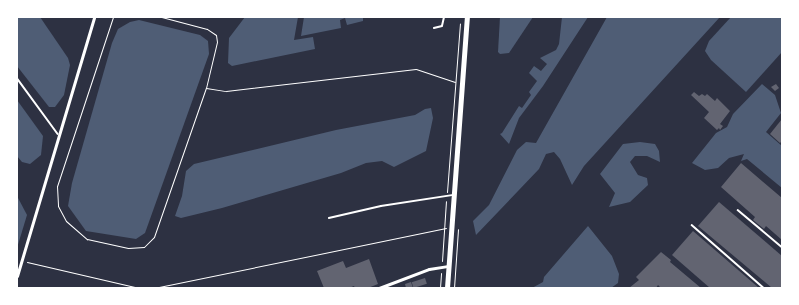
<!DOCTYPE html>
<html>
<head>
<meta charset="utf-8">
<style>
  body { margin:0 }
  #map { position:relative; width:799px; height:305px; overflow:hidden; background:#2d3142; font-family:"Source Serif 4",serif }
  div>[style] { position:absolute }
  .water>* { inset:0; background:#4f5d75 }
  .building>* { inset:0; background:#626471; transform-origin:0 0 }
  .path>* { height:1px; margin:-0.5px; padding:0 0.5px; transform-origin:0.5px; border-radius:0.5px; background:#fff }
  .service>* { height:1.5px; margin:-0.75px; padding:0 0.75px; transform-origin:0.75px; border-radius:0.75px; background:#fff }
  .minor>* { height:3px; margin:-1.5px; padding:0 1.5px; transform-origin:1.5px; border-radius:1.5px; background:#fff }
  .secondary>* { height:4.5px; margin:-2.25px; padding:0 2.25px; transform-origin:2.25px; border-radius:2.25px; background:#fff }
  span { translate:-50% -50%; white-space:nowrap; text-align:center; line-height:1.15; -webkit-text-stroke:4px #fff; paint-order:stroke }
  .frame { position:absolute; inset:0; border:18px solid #fff; pointer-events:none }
</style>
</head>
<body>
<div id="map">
  <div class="water">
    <div style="clip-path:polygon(17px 17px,40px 17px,68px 58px,70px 65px,64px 95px,55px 107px,49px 107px,17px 66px)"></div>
    <div style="clip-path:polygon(245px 17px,298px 17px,294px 40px,313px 37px,315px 49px,232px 66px,228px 63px,229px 38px)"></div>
    <div style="clip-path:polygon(304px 17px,363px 17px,363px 21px,347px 25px,345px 18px,340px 20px,341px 28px,301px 36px)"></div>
    <div style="clip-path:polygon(500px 17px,533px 17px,509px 53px,500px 54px,498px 52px)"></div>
    <div style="clip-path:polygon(562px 17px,588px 17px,543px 86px,519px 118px,509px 144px,500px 134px,502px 133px,519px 106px,522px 108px,531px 95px,529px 92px,537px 81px,529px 73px,534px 66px,541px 71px,547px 64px,540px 58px,556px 50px,559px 44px)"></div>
    <div style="clip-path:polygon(607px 17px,720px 17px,584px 166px,572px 185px,560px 159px,554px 152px,546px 154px,539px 169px,476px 235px,473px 221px,489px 205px,517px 150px,526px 142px,536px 143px)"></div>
    <div style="clip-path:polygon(731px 17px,782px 17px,782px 52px,746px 92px,711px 60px,705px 51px,709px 41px)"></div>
    <div style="clip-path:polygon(139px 20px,200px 35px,208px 41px,209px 54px,145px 233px,136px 239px,86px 231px,68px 206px,72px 183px,112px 43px,118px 29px,130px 22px)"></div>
    <div style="clip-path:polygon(762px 84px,775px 95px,781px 113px,766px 132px,782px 146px,782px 188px,747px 159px,741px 161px,744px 154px,729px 158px,718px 168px,705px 170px,692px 163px,716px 133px,727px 127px,733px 114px)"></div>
    <div style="clip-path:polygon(17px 100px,43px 136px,41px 155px,30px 164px,22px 162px,17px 156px)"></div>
    <div style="clip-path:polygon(431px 108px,433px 118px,426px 151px,394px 167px,382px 161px,366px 163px,341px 173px,222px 208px,181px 218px,175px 216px,182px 196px,186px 171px,194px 164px,336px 130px,415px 115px,425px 109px)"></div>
    <div style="clip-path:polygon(640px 142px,655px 144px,659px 151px,660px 162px,647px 156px,635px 156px,630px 162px,638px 175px,647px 178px,648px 185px,630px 202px,609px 207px,615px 193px,600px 174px,623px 144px)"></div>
    <div style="clip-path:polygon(17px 196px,27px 215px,17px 248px)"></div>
    <div style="clip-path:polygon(588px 226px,612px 256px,619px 274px,618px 283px,611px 288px,532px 288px,543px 282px,544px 277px)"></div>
  </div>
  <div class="building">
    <div style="clip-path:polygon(776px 84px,779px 88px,775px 91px,771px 87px)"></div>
    <div style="clip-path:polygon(694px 92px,699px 96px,702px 94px,705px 96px,707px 94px,715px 101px,717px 98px,730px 111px,720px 124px,723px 126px,720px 130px,719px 128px,717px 130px,704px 118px,709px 112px,691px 95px)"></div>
    <div style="clip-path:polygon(782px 119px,782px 141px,780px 143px,770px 134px)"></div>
    <div style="clip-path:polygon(741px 163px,782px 198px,782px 240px,766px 226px,764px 229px,753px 220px,755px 217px,721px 187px)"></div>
    <div style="clip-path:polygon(719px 202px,782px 256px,782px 288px,772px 288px,698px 226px)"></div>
    <div style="clip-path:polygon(693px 231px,759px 288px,710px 288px,672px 255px)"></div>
    <div style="clip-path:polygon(661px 252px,671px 260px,670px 262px,701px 288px,661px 288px,658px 285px,656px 288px,629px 288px,639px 280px,636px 277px)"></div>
    <div style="clip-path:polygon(369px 259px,378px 284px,368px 288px,355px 288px,354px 286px,349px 288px,324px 288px,317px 271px,343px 261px,346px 268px)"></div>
    <div style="left:425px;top:278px;width:6px;height:14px;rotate:72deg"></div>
    <div style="clip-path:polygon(411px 282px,413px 288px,406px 288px,405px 284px)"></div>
  </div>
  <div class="path">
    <div style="left:113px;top:17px;width:178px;rotate:108.3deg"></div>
    <div style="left:57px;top:186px;width:20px;rotate:87deg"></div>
    <div style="left:58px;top:206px;width:17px;rotate:62deg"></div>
    <div style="left:66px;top:221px;width:28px;rotate:41deg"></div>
    <div style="left:87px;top:239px;width:42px;rotate:12.4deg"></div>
    <div style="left:128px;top:248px;width:16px;rotate:-4deg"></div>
    <div style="left:144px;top:247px;width:14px;rotate:-45deg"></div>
    <div style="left:154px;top:237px;width:158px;rotate:-70.8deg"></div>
    <div style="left:206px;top:88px;width:47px;rotate:-76.6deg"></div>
    <div style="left:217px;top:42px;width:7px;rotate:-98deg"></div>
    <div style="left:216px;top:35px;width:11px;rotate:-146deg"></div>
    <div style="left:207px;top:29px;width:47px;rotate:-165.1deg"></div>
    <div style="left:206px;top:88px;width:20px;rotate:9deg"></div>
    <div style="left:226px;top:91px;width:191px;rotate:-6.6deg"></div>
    <div style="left:416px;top:69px;width:41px;rotate:18.4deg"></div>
    <div style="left:447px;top:192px;width:169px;rotate:-85.6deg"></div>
    <div style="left:442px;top:261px;width:60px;rotate:-86.2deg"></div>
    <div style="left:27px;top:262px;width:115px;rotate:13.1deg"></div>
    <div style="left:154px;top:288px;width:298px;rotate:-11.6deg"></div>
    <div style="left:440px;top:288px;width:15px;rotate:-86deg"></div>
    <div style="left:454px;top:288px;width:59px;rotate:-86.1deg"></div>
  </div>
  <div class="service">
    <div style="left:434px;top:28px;width:8px;rotate:-14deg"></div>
    <div style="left:442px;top:26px;width:9px;rotate:-77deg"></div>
    <div style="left:17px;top:78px;width:69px;rotate:53.8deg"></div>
    <div style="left:738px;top:210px;width:57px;rotate:40.1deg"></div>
    <div style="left:329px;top:218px;width:53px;rotate:-13deg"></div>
    <div style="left:381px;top:206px;width:73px;rotate:-8.7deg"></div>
    <div style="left:692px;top:225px;width:96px;rotate:41.2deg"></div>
  </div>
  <div class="minor">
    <div style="left:17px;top:276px;width:270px;rotate:-73.4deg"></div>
    <div style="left:379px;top:288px;width:53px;rotate:-20.8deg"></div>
    <div style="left:429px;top:269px;width:20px;rotate:-9deg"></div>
  </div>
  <div class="secondary">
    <div style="left:447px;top:288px;width:272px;rotate:-85.8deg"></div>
  </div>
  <div class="frame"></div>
</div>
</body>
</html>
